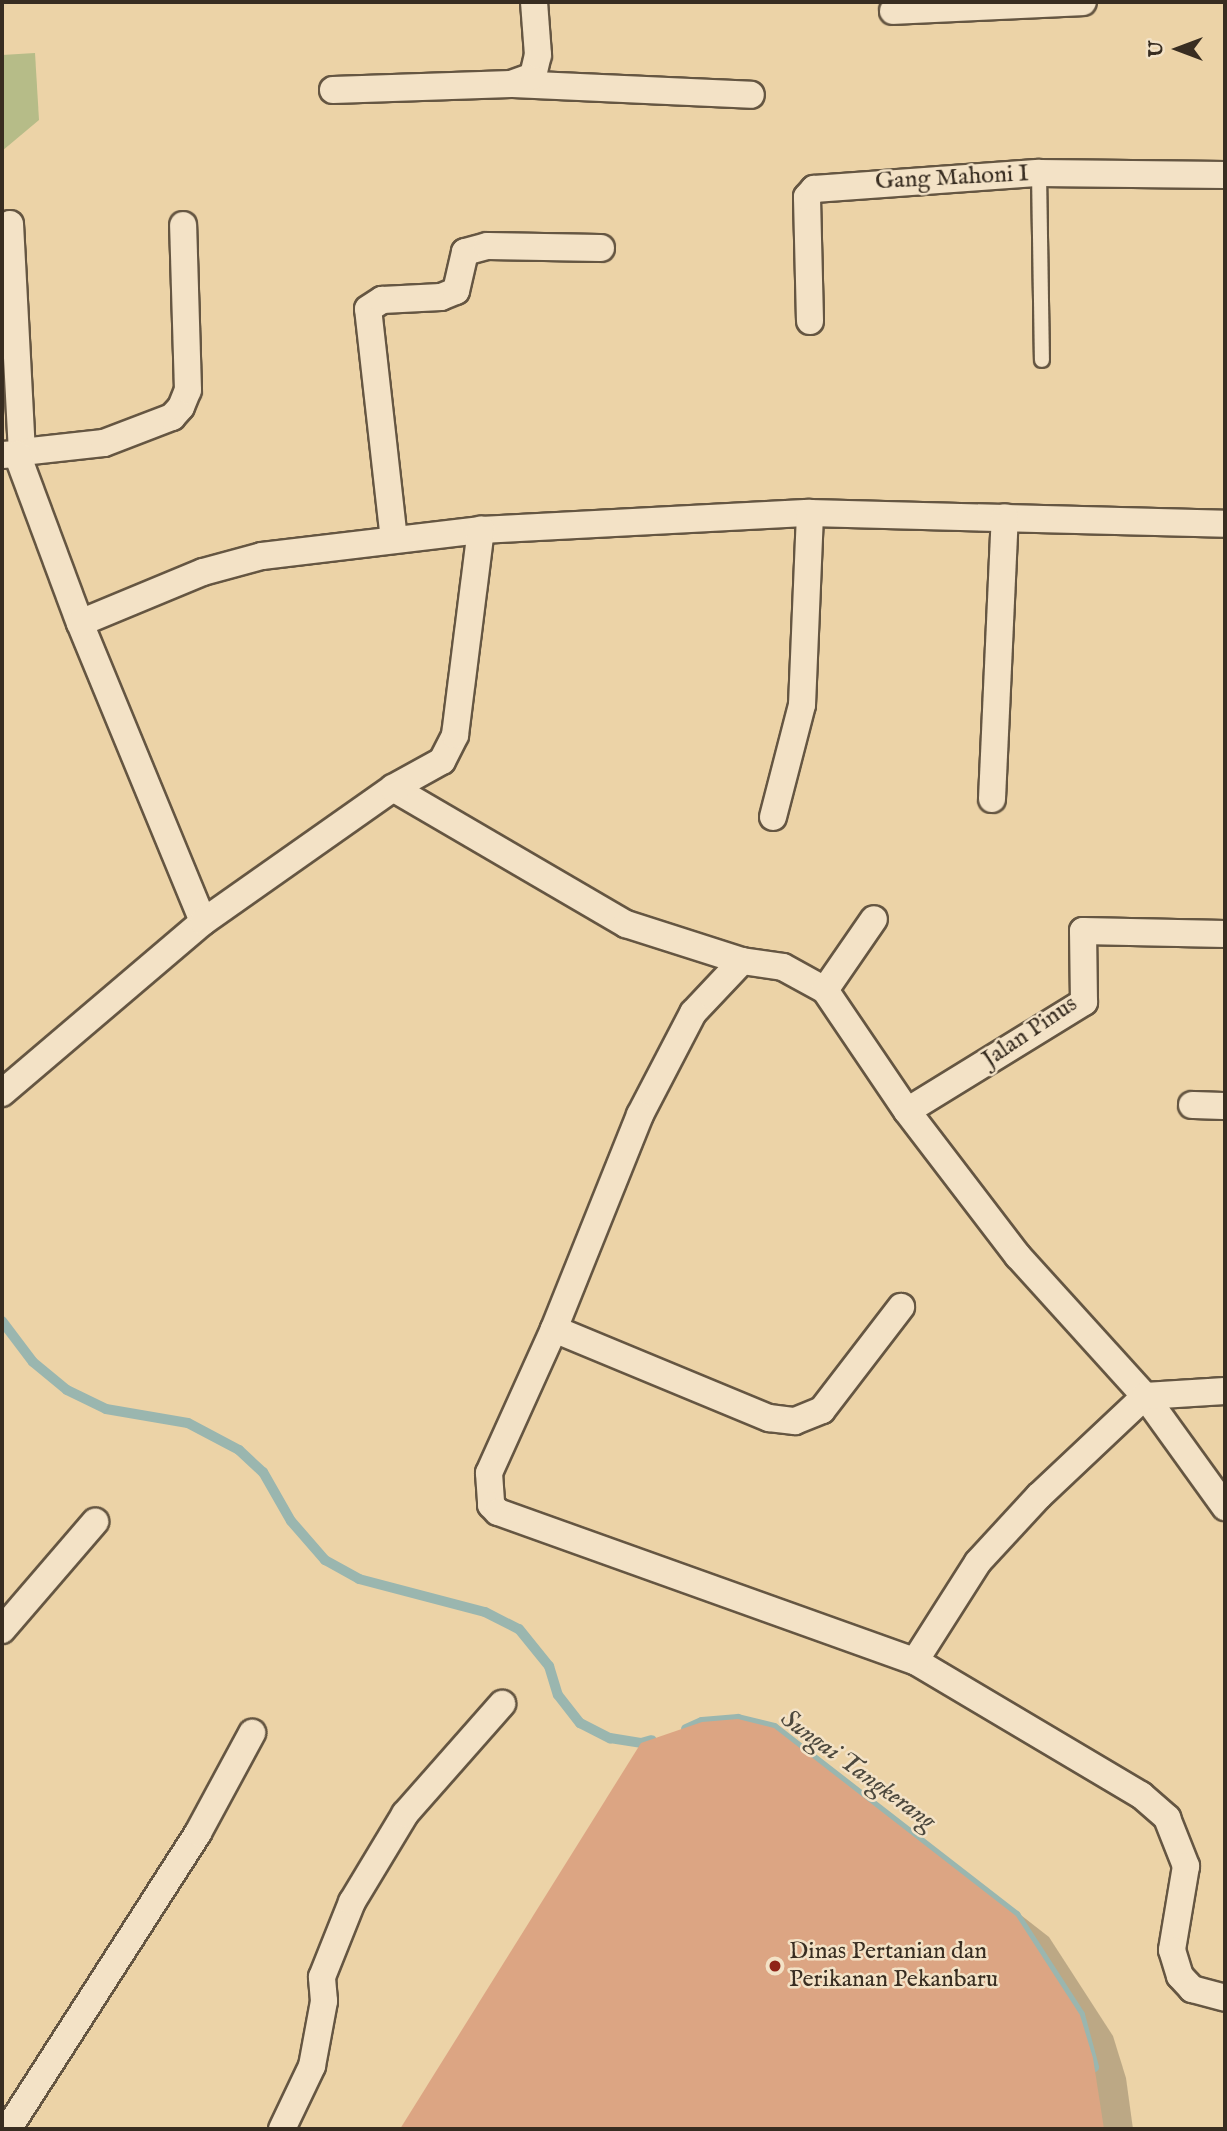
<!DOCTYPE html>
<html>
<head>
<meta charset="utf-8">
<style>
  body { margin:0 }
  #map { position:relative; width:1227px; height:2131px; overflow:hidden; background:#ecd3a7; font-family:"IM FELL English",serif }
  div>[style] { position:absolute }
  .green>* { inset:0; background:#b6bc88 }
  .shadow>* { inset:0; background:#0003 }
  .stream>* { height:10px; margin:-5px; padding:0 5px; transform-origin:5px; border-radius:5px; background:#9ab6af }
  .building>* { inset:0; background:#dca583 }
  .roads { filter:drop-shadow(2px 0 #655642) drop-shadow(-2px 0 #655642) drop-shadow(0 2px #655642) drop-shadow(0 -2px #655642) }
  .lane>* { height:14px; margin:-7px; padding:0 7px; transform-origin:7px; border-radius:7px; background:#f3e2c6 }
  .street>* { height:26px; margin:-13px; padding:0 13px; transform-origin:13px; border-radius:13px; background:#f3e2c6 }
  .dots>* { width:19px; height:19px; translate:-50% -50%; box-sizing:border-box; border:4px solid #f3e2c6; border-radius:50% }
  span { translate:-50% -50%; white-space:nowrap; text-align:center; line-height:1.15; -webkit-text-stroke:5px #f3e2c6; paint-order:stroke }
  .street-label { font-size:24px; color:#382d21 }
  .poi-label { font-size:24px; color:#382d21 }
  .left { translate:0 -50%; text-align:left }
  .water-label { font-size:26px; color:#4c483d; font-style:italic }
  .frame { position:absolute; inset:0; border:4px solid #382d21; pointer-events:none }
  .north { position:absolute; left:1143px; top:14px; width:70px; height:70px; -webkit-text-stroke:5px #f3e2c6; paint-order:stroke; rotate:270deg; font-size:19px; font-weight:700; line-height:28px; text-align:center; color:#382d21 }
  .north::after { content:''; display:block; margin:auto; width:24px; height:32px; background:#382d21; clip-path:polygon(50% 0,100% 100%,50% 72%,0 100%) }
</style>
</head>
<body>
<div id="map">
  <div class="green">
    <div style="clip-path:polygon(35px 53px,39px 120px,2px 151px,2px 55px)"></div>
  </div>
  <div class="shadow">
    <div style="clip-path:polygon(774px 1729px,808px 1749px,1049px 1937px,1113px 2036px,1126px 2078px,1133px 2129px,402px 2129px,642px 1745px)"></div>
  </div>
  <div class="stream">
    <div style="left:2px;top:1321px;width:51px;rotate:52.9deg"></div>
    <div style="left:33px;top:1362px;width:44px;rotate:39.5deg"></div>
    <div style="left:67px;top:1390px;width:43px;rotate:26deg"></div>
    <div style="left:106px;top:1409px;width:83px;rotate:9.7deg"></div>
    <div style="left:188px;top:1423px;width:58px;rotate:27.9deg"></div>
    <div style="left:239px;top:1450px;width:33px;rotate:43deg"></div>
    <div style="left:263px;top:1472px;width:56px;rotate:60.3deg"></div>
    <div style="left:291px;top:1521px;width:52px;rotate:48.9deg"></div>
    <div style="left:325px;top:1560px;width:39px;rotate:29deg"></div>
    <div style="left:359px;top:1579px;width:130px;rotate:14.7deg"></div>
    <div style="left:485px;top:1612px;width:38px;rotate:27deg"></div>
    <div style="left:519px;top:1629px;width:48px;rotate:51deg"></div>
    <div style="left:549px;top:1666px;width:30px;rotate:73deg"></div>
    <div style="left:558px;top:1695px;width:36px;rotate:52deg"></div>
    <div style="left:580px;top:1723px;width:34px;rotate:27deg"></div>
    <div style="left:610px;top:1738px;width:31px;rotate:9deg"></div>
    <div style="left:641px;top:1743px;width:11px;rotate:-15deg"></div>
    <div style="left:686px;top:1729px;width:17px;rotate:-24deg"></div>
    <div style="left:702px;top:1722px;width:36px;rotate:-5deg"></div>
    <div style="left:738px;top:1719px;width:37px;rotate:14deg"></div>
    <div style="left:774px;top:1728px;width:306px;rotate:37.8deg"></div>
    <div style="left:1016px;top:1916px;width:118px;rotate:57.1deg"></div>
    <div style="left:1080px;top:2015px;width:54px;rotate:74.9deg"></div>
  </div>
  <div class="building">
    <div style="clip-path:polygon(738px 1719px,774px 1728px,1016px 1916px,1080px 2015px,1093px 2058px,1104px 2129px,400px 2129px,641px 1743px,702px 1722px)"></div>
  </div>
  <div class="roads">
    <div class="lane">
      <div style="left:1039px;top:173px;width:187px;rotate:89.1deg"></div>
    </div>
    <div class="street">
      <div style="left:893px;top:11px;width:190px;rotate:-2.7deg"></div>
      <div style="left:513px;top:84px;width:238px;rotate:2.6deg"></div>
      <div style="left:333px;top:90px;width:178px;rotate:-1.9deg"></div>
      <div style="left:511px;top:84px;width:23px;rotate:-20deg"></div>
      <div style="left:533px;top:76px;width:22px;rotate:-77deg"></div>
      <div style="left:538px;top:55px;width:53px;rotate:-94.3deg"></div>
      <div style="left:10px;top:224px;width:228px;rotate:87deg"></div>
      <div style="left:22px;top:452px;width:5px;rotate:158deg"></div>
      <div style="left:810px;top:321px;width:124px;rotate:-91.4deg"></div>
      <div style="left:807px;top:197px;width:11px;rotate:-49deg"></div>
      <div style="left:814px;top:189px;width:226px;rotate:-4.1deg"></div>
      <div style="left:1039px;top:173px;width:186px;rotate:0.6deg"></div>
      <div style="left:22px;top:452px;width:82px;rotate:-6.3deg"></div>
      <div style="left:104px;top:443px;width:73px;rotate:-20.9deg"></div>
      <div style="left:172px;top:417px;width:13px;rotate:-48deg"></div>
      <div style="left:181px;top:407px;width:18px;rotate:-68deg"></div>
      <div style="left:188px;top:390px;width:165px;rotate:-91.7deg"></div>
      <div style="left:2px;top:455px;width:15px;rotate:-4deg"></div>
      <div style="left:17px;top:454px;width:180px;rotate:69.6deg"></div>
      <div style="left:80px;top:623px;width:323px;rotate:67.6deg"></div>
      <div style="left:394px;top:540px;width:232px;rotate:-96.4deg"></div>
      <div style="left:368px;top:309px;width:17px;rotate:-33deg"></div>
      <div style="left:382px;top:300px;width:59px;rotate:-2.9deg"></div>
      <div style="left:441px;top:297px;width:16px;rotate:-22deg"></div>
      <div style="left:456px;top:291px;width:40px;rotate:-77deg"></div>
      <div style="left:465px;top:252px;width:23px;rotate:-15deg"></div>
      <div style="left:487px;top:246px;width:114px;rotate:1deg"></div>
      <div style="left:80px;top:623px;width:133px;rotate:-22.5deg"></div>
      <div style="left:203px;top:572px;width:61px;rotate:-15.2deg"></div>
      <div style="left:262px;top:556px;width:221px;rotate:-6.8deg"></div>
      <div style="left:481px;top:530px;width:329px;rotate:-3deg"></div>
      <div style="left:810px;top:513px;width:415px;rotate:1.5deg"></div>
      <div style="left:393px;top:788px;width:270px;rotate:30.3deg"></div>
      <div style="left:626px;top:924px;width:122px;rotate:17.7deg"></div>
      <div style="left:742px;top:961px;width:41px;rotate:8.3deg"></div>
      <div style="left:783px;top:967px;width:48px;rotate:28.7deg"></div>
      <div style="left:825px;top:990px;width:146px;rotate:55.9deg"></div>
      <div style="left:907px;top:1111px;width:183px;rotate:52.6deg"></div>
      <div style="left:1018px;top:1256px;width:189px;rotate:47.8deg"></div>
      <div style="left:1145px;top:1396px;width:137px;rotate:54.2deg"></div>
      <div style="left:992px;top:799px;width:282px;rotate:-87.4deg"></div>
      <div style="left:773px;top:817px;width:116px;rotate:-75.5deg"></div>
      <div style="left:802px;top:705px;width:192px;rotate:-87.6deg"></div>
      <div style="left:742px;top:961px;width:71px;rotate:133.3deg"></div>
      <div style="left:693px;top:1013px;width:115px;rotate:117.5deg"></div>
      <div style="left:640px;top:1115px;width:231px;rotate:111.9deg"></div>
      <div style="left:554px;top:1329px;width:158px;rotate:114.3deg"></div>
      <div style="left:489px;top:1473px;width:32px;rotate:86deg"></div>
      <div style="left:491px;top:1505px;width:10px;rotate:45deg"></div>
      <div style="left:498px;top:1512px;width:443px;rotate:19.7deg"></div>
      <div style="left:915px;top:1661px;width:263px;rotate:30.7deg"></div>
      <div style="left:1141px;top:1795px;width:35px;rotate:41deg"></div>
      <div style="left:1167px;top:1818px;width:52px;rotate:68.4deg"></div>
      <div style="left:1186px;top:1866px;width:85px;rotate:99.5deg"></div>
      <div style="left:1172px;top:1950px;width:27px;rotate:73deg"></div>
      <div style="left:1180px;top:1976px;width:18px;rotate:47deg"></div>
      <div style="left:1192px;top:1989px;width:34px;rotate:15deg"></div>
      <div style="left:825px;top:990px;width:86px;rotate:-55.4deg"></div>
      <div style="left:2px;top:1093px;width:264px;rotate:-40.4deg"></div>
      <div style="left:203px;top:922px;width:232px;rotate:-35.2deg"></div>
      <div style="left:393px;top:788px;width:56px;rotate:-28.9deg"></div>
      <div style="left:442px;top:761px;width:29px;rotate:-63deg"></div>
      <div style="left:455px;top:735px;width:207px;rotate:-82.8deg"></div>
      <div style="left:1192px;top:1105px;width:33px;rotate:2deg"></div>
      <div style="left:907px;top:1111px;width:208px;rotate:-31.6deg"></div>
      <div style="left:1084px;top:1002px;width:71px;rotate:-90.8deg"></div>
      <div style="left:1083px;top:931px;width:142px;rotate:1.2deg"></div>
      <div style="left:554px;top:1329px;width:233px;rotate:22.5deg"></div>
      <div style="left:769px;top:1418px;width:26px;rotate:7deg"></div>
      <div style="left:795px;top:1421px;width:29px;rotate:-22deg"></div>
      <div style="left:822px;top:1410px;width:130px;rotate:-52.5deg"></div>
      <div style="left:2px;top:1630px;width:143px;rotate:-49.3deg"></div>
      <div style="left:915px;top:1661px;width:117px;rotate:-57.5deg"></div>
      <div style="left:978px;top:1562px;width:90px;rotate:-47.3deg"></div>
      <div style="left:1039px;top:1496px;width:146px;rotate:-43.3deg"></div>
      <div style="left:1145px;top:1396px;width:80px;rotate:-3.6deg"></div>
      <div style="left:8px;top:2129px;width:352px;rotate:-57.3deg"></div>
      <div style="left:198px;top:1833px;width:114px;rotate:-61.6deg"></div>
      <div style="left:282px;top:2129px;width:70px;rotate:-64.5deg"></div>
      <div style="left:312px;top:2066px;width:66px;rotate:-79.5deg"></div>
      <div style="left:324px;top:2001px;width:24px;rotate:-95deg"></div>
      <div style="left:322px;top:1977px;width:81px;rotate:-68.2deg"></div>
      <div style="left:352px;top:1902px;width:103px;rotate:-58.9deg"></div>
      <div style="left:405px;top:1814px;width:147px;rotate:-48.6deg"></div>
    </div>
  </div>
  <div class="dots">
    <div style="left:775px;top:1966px;background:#8f2418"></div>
  </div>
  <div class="street-label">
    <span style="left:952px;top:178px;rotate:-3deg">Gang Mahoni I</span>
    <span style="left:1030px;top:1032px;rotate:-34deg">Jalan Pinus</span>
  </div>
  <div class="poi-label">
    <span class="left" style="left:789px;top:1966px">Dinas Pertanian dan<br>Perikanan Pekanbaru</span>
  </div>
  <div class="water-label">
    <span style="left:858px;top:1770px;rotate:36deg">Sungai Tangkerang</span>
  </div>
  <div class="frame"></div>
  <div class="north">U</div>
</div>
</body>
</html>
